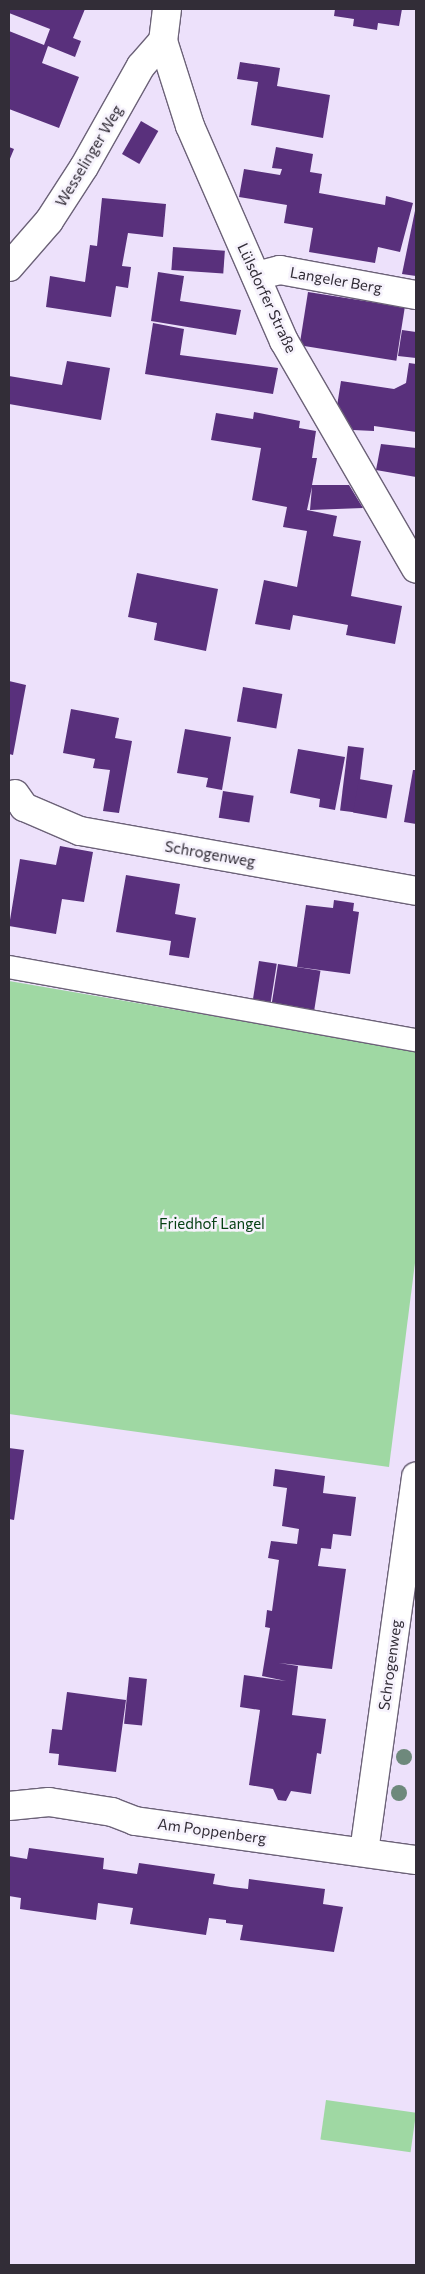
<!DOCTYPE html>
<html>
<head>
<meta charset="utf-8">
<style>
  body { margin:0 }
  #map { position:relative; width:425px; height:2274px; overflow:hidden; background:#ede1fb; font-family:Commissioner,sans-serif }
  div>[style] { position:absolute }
  .green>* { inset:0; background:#9fd8a3; transform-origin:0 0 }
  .building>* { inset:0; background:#59307c; transform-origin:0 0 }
  .roads { filter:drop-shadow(1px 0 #6c6278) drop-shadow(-1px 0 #6c6278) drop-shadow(0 1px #6c6278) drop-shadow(0 -1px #6c6278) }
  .lane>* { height:22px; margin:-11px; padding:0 11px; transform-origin:11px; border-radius:11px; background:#fff }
  .street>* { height:28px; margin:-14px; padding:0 14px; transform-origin:14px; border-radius:14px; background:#fff }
  .trees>* { width:16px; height:16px; margin:-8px; border-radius:50%; background:#6e897c }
  span { translate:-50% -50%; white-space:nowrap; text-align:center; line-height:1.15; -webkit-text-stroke:5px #f6f2fc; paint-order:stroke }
  .street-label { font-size:15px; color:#322d37 }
  .park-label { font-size:15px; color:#064114 }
  .frame { position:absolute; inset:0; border:10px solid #322d37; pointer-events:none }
</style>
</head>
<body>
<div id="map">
  <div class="green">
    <div style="clip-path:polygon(9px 981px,416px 1051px,416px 1255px,389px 1467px,9px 1414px)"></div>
    <div style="left:326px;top:2100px;width:91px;height:40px;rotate:8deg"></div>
  </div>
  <div class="building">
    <div style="clip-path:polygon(9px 9px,85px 9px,73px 38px,81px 41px,75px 57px,48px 46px,42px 63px,79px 77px,59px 128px,9px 109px,9px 31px,44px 45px,50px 29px,9px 13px)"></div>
    <div style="clip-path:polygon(335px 9px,402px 9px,399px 26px,378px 23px,377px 30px,353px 26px,354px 19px,334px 16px)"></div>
    <div style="clip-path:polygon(240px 62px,280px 68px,277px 86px,330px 95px,323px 138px,251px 125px,258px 82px,237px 79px)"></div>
    <div style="left:141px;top:121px;width:20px;height:38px;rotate:30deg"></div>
    <div style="clip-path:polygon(9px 147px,14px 149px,9px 161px)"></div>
    <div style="clip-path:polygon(276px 147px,313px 154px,310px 172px,322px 174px,319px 193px,385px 205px,386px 196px,413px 203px,400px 252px,378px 247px,375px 263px,309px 252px,313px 228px,284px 223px,287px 205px,239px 197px,244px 169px,280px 175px,282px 169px,272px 168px)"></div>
    <div style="clip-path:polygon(102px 198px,166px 204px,163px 237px,128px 233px,122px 266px,131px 267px,128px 288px,116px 286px,111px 317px,46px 307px,50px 276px,85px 282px,90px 245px,97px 246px)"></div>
    <div style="clip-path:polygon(416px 206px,416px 276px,402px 274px)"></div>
    <div style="left:173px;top:247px;width:52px;height:23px;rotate:4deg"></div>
    <div style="clip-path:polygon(158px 272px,184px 276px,180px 301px,241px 310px,236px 335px,151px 321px)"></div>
    <div style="left:308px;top:292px;width:98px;height:54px;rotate:9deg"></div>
    <div style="clip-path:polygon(153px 323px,184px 329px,180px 355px,278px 368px,273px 394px,145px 374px)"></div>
    <div style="clip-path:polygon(402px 330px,416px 332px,416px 358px,398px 356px)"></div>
    <div style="clip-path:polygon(67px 361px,110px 368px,101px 420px,9px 404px,9px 376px,62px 385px)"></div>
    <div style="clip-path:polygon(409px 363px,416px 364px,416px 432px,374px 426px,374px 431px,353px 430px,337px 406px,341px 381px,394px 389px,406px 383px)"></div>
    <div style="clip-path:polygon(254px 412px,300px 421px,299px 428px,316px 431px,312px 458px,317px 458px,312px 485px,349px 485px,363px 508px,310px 510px,312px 487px,307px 510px,337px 516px,333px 536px,361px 541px,351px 596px,402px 606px,395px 644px,346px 635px,348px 625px,293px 615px,290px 630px,255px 624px,264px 580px,297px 587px,307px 531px,283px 527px,287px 507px,252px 500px,261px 448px,211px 440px,216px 413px,253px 419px)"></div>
    <div style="clip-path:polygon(381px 444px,416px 448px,416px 477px,376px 470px)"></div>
    <div style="clip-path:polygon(137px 573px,218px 589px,206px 651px,154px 640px,157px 623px,128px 617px)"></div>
    <div style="clip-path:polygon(9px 681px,26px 685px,13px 755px,9px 754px)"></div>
    <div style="left:243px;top:687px;width:40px;height:35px;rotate:10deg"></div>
    <div style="clip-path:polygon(71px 709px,119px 718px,115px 738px,132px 741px,119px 813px,103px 811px,110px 770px,93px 768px,95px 759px,63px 753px)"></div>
    <div style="clip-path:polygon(185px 729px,231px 737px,222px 790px,206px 787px,208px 778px,177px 773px)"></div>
    <div style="left:348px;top:746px;width:16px;height:65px;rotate:7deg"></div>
    <div style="clip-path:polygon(298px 749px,345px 757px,335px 810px,319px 807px,320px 799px,290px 793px)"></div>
    <div style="clip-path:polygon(413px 770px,416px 770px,416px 824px,404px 822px)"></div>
    <div style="left:359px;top:779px;width:34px;height:34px;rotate:10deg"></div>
    <div style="left:223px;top:791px;width:31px;height:27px;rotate:9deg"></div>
    <div style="clip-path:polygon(60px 846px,93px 852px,84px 902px,62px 899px,56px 934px,9px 926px,20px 859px,56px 865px)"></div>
    <div style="clip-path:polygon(126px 875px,180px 884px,175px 914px,196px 918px,189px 958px,169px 955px,171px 941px,116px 932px)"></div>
    <div style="clip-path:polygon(334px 900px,354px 903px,353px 911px,359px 912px,350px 974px,297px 967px,306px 905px,333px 908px)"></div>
    <div style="left:259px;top:961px;width:18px;height:43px;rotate:9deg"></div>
    <div style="left:278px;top:964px;width:43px;height:44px;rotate:9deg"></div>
    <div style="clip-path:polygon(9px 1448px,24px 1450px,14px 1520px,9px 1519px)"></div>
    <div style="clip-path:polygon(275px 1469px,325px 1476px,323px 1493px,356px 1497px,351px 1536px,333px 1534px,331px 1549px,321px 1548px,318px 1566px,346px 1569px,332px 1669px,279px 1663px,298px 1666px,292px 1715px,326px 1719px,321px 1754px,317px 1753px,311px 1794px,291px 1791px,286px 1801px,278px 1800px,273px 1789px,249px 1785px,260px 1710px,240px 1707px,244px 1675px,286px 1681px,262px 1676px,270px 1628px,265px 1627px,267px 1610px,272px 1611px,279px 1560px,268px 1558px,271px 1541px,297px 1544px,299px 1529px,282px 1526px,287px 1488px,273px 1486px)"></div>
    <div style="left:129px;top:1677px;width:18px;height:47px;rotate:6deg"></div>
    <div style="clip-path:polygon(67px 1692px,126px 1700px,116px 1772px,58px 1765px,59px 1754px,49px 1753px,52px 1729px,62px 1730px)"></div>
    <div style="clip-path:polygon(29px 1848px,104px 1858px,103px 1869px,137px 1874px,139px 1863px,215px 1874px,213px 1884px,231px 1887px,248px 1889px,249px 1879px,325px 1889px,323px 1904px,343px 1907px,334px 1952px,240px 1940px,243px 1925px,226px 1923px,226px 1920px,209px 1918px,206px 1935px,130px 1924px,133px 1908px,98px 1903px,96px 1920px,20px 1909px,21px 1898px,9px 1896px,9px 1856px,27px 1859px)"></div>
  </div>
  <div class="roads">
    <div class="lane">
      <div style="left:9px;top:967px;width:413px;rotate:10.2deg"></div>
    </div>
    <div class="street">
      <div style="left:167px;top:9px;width:32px;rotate:97deg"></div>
      <div style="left:163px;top:41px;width:89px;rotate:72.4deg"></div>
      <div style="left:190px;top:126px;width:235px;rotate:66.4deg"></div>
      <div style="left:284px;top:341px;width:263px;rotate:59.9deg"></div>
      <div style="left:9px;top:267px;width:61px;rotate:-49deg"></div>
      <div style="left:49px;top:221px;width:64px;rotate:-57.1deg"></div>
      <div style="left:84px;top:167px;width:116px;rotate:-60.6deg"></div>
      <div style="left:141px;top:66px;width:33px;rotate:-49deg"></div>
      <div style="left:256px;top:276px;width:25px;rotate:-14deg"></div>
      <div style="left:280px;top:270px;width:138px;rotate:10.4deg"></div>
      <div style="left:15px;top:794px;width:16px;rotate:55deg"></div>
      <div style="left:24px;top:807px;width:61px;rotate:23.2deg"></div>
      <div style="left:80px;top:831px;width:341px;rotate:10.1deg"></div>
      <div style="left:9px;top:1806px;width:40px;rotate:-5.7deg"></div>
      <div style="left:49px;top:1802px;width:64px;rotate:9deg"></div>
      <div style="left:112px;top:1812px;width:25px;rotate:21deg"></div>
      <div style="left:135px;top:1821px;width:284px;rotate:7.9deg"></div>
      <div style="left:364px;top:1852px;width:379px;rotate:-82.1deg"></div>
    </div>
  </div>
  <div class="trees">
    <div style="left:404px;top:1757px"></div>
    <div style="left:399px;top:1793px"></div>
  </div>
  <div class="street-label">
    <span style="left:89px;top:156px;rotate:-59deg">Wesselinger Weg</span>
    <span style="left:336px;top:280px;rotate:10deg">Langeler Berg</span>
    <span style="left:267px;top:298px;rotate:65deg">Lülsdorfer Straße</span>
    <span style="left:210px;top:854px;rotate:10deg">Schrogenweg</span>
    <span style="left:390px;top:1665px;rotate:-82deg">Schrogenweg</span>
    <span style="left:212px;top:1831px;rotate:8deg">Am Poppenberg</span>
  </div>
  <div class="park-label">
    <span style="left:212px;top:1224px">Friedhof Langel</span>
  </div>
  <div class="frame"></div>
</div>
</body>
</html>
